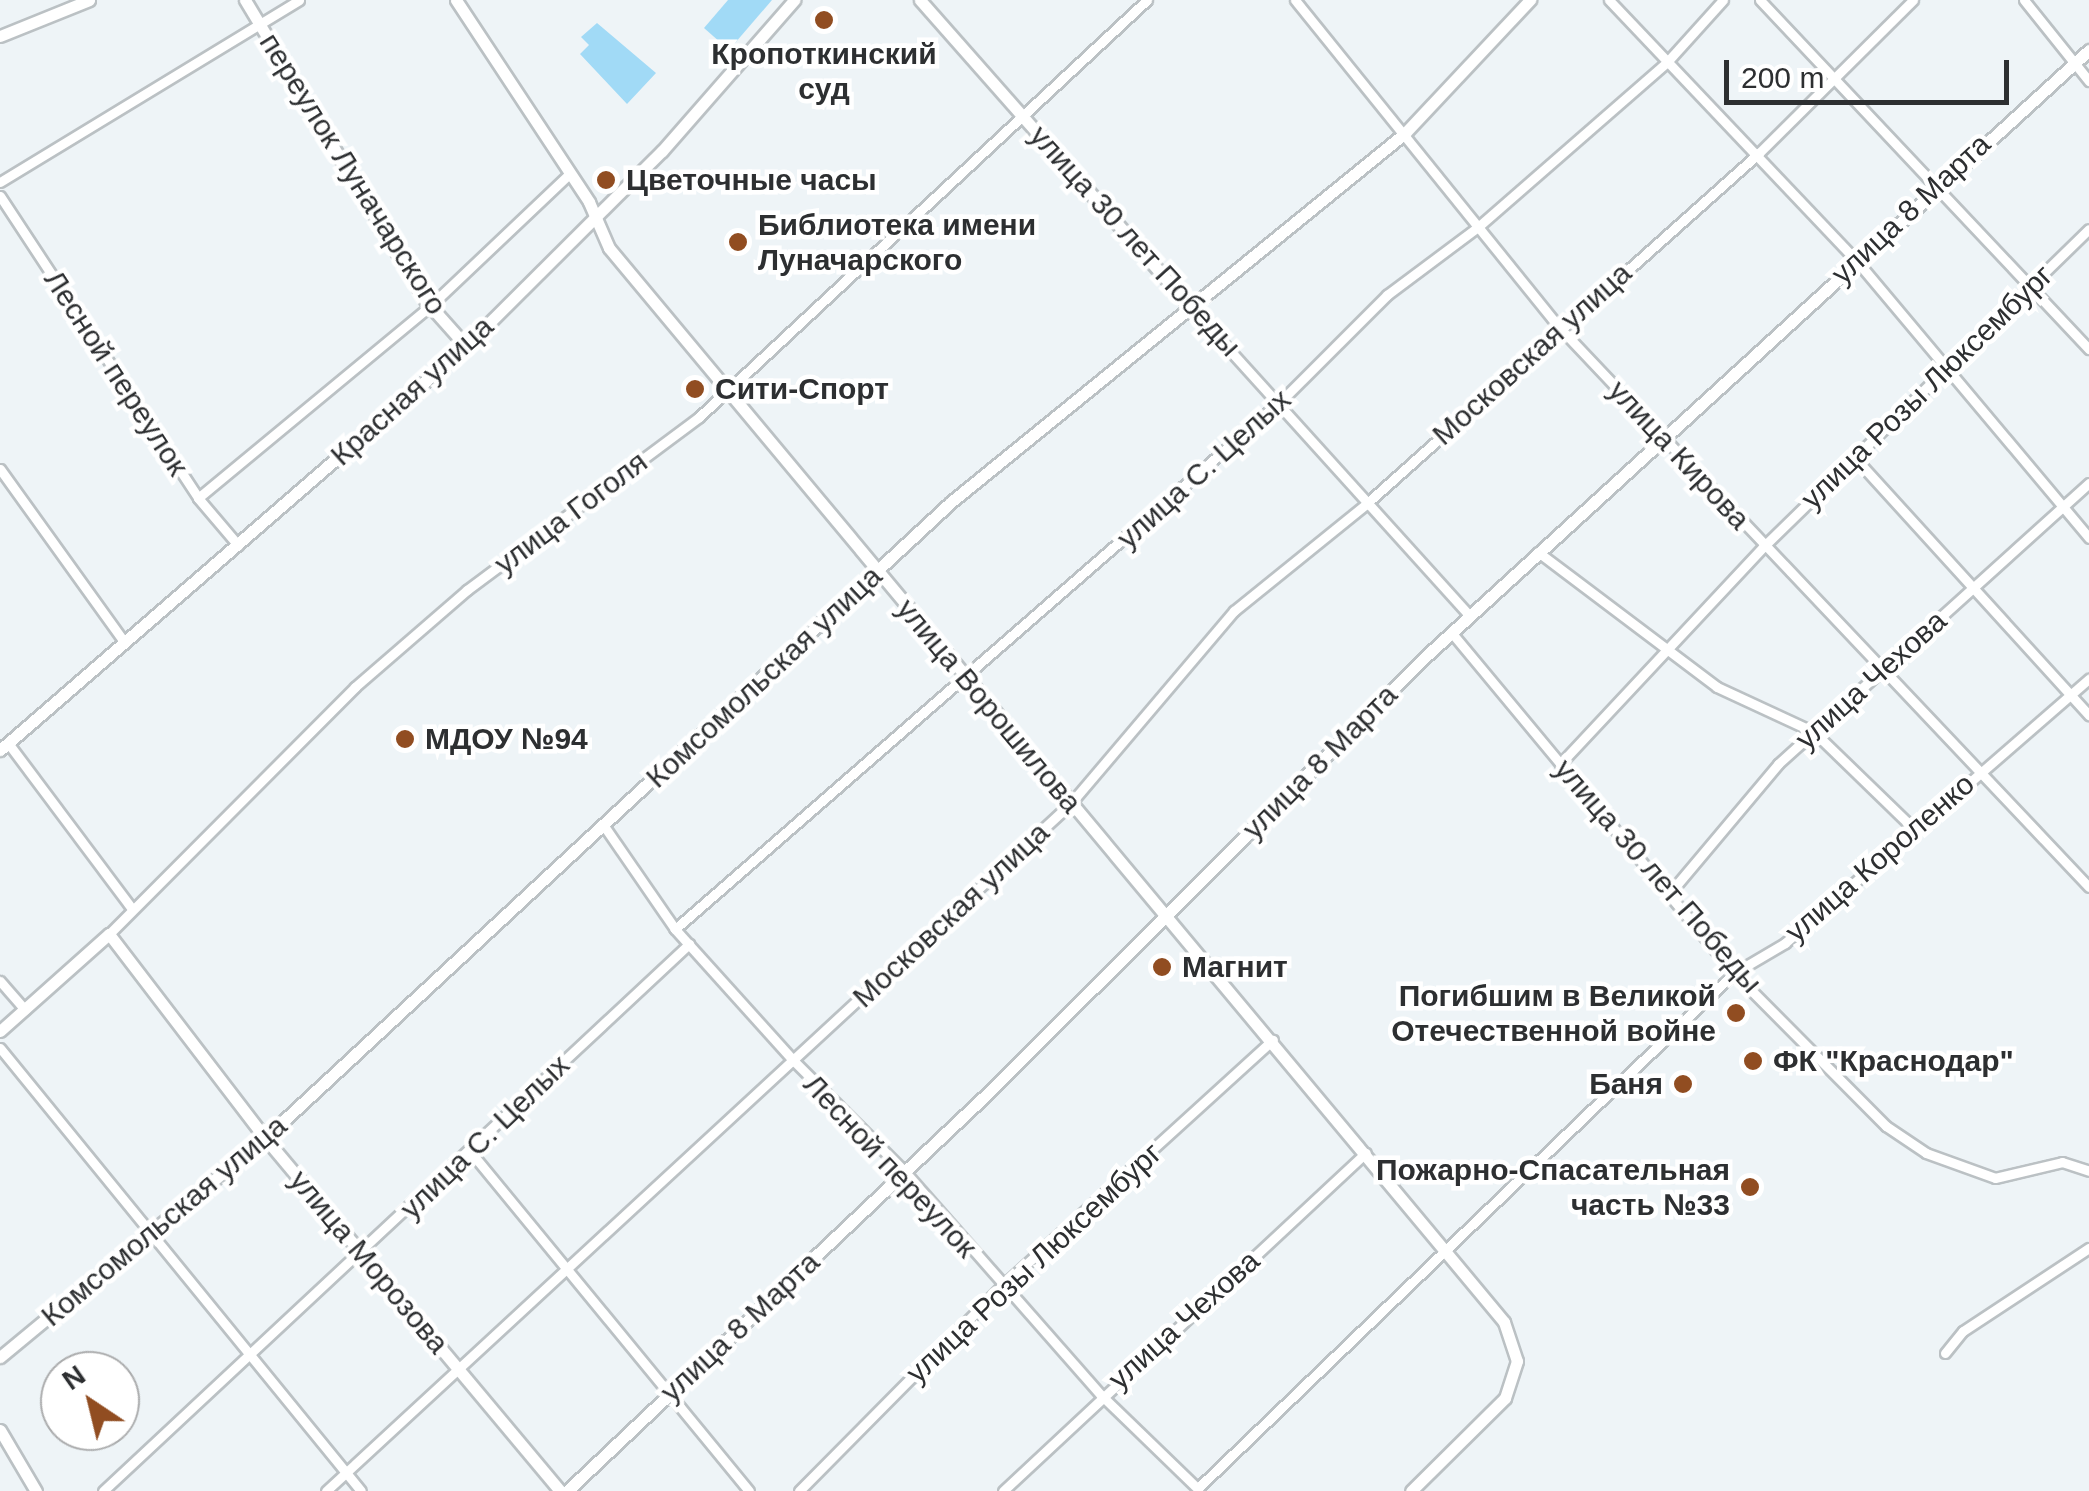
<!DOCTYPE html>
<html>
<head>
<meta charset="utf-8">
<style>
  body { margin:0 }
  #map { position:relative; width:2089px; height:1491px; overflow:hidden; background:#eef4f7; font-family:Arial,sans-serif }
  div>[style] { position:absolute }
  .green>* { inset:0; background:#a1daf6 }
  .roads { filter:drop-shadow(2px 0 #bbc1c4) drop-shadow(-2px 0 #bbc1c4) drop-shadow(0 2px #bbc1c4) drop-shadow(0 -2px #bbc1c4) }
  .street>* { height:9px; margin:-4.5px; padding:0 4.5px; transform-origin:4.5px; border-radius:4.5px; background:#fff }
  .secondary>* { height:11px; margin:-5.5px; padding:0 5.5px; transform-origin:5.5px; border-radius:5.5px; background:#fff }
  .dots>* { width:28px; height:28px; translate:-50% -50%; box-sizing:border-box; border:5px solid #fff; border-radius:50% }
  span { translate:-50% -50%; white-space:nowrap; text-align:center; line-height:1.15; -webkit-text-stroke:9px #fff; paint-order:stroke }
  .poi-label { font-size:30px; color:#2d2f31; font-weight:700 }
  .left { translate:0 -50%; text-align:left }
  .right { translate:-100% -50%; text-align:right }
  .street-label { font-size:30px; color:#2d2f31 }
  .north { position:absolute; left:40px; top:1351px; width:100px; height:100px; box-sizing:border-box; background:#fff; border:2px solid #abacad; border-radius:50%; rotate:325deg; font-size:28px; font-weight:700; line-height:40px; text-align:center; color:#2d2f31 }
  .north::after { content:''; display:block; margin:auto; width:35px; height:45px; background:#914d21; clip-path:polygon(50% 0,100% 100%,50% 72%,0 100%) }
  .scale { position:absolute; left:1724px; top:60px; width:285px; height:45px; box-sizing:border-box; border:5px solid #2d2f31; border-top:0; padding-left:12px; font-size:30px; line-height:35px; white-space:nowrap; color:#2d2f31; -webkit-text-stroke:8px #fff; paint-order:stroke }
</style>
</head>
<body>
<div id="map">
  <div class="green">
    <div style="clip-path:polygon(728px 0,772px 0,729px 50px,704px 28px)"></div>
    <div style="clip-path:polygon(597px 23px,656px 73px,627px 104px,580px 54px,589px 45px,581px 37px)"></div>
  </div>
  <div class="roads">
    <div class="street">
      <div style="left:1295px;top:0;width:420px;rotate:51.1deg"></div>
      <div style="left:1559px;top:327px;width:771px;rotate:46.58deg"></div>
      <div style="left:1609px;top:0;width:359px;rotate:46.5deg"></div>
      <div style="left:1856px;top:260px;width:363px;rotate:50deg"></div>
      <div style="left:1760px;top:0;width:480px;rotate:46.7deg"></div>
      <div style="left:2024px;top:0;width:104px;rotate:51.3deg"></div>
      <div style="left:0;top:182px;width:350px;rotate:-31.3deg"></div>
      <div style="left:0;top:196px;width:361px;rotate:56.7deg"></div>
      <div style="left:198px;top:498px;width:62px;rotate:49.6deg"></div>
      <div style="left:1188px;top:304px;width:419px;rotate:47.9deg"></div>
      <div style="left:1855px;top:458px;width:348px;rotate:47.7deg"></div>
      <div style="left:0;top:469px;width:214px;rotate:54.3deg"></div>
      <div style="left:198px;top:498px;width:301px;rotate:-39.6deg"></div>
      <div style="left:430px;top:306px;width:193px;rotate:-43.5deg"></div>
      <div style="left:1538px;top:552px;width:224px;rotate:37deg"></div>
      <div style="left:1717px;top:687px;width:107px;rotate:24.9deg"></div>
      <div style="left:1814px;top:732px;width:142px;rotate:44.1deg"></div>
      <div style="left:1451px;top:632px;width:443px;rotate:50.3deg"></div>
      <div style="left:1734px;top:973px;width:216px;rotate:45.2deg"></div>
      <div style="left:1886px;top:1126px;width:48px;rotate:34deg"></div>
      <div style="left:1926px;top:1153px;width:73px;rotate:19.9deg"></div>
      <div style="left:1995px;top:1178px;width:69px;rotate:-13.4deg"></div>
      <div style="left:2062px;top:1162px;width:28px;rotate:18deg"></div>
      <div style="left:8px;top:743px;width:207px;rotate:53.2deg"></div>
      <div style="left:1560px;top:764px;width:297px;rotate:-46.9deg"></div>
      <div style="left:1763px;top:547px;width:455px;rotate:-44.3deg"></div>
      <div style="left:604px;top:826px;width:125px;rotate:55.4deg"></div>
      <div style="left:675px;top:929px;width:178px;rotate:48deg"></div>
      <div style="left:794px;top:1061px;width:157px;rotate:45deg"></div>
      <div style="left:905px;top:1172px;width:297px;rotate:48.7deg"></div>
      <div style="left:1101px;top:1395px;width:135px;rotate:44.1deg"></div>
      <div style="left:1669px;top:894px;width:170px;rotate:-50deg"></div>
      <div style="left:1778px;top:764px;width:419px;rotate:-42.1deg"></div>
      <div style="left:675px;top:929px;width:804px;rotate:-41.07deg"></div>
      <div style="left:1281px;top:401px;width:150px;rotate:-45deg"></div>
      <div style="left:1387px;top:295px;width:114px;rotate:-36.8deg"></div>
      <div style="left:1478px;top:227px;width:252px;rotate:-41.1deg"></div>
      <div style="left:1668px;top:61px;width:82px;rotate:-48deg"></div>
      <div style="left:109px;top:934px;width:349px;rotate:-45.1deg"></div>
      <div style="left:355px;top:687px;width:148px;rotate:-40.9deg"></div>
      <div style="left:467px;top:590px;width:289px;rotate:-36.7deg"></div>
      <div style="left:699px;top:417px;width:612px;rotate:-42.95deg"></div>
      <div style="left:0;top:981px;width:38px;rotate:49deg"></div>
      <div style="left:0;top:1048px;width:571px;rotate:50.82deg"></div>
      <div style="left:469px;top:1150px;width:441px;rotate:50.6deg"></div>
      <div style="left:1945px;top:1353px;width:28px;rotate:-51deg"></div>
      <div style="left:1963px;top:1331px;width:151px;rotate:-33.4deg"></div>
      <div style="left:1198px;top:1488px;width:743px;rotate:-43.86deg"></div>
      <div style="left:1734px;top:973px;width:59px;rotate:-30.5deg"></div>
      <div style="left:1785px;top:943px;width:403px;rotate:-41deg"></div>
      <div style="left:103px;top:1491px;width:802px;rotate:-43.03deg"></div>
      <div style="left:326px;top:1491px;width:1014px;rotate:-42.72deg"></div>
      <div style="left:1071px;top:803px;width:252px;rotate:-49.7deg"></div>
      <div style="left:1234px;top:611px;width:170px;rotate:-39deg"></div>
      <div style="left:1366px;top:504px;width:527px;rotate:-41.77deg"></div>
      <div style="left:1759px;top:153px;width:217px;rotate:-44.8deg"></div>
      <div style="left:799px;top:1491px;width:286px;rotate:-45.3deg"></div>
      <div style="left:1000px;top:1288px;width:369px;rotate:-42.3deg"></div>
      <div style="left:1003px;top:1491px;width:496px;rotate:-43deg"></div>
    </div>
    <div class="secondary">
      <div style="left:245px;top:0;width:350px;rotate:59deg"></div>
      <div style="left:425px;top:300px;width:62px;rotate:48.3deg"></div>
      <div style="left:456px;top:0;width:242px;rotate:56.6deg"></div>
      <div style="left:589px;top:202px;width:50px;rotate:66.5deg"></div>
      <div style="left:609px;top:248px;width:1398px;rotate:50.19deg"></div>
      <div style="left:1504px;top:1322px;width:41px;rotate:71.6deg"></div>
      <div style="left:1517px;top:1361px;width:39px;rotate:108deg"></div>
      <div style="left:1505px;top:1398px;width:132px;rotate:135.3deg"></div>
      <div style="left:920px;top:0;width:405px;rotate:48.6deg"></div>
      <div style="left:0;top:36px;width:96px;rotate:-22deg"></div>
      <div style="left:0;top:750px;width:617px;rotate:-40.92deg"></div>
      <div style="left:466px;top:346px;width:276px;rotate:-44.9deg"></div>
      <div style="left:662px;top:151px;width:201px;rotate:-48.8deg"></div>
      <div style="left:0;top:1031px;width:146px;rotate:-41.7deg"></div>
      <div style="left:109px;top:934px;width:257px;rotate:52.6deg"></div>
      <div style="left:265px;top:1138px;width:460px;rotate:50.1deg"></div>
      <div style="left:0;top:1357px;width:344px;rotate:-39.6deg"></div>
      <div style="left:265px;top:1138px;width:935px;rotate:-42.83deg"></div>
      <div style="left:951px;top:502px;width:585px;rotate:-39.1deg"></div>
      <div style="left:1405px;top:133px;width:183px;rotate:-46.8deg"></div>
      <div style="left:0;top:1430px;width:71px;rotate:59.5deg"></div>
      <div style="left:567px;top:1491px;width:579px;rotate:-43.39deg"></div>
      <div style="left:988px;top:1093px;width:617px;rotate:-44.93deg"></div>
      <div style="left:1425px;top:657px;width:900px;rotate:-42.43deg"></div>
    </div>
  </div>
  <div class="dots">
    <div style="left:824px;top:20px;background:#914d21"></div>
    <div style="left:606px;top:180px;background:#914d21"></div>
    <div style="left:738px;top:242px;background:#914d21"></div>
    <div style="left:695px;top:389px;background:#914d21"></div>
    <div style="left:405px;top:739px;background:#914d21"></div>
    <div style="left:1162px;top:967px;background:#914d21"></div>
    <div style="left:1736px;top:1013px;background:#914d21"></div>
    <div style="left:1753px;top:1061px;background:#914d21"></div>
    <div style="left:1683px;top:1084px;background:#914d21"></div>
    <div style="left:1750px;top:1187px;background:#914d21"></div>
  </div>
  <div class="poi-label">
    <span style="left:824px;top:71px">Кропоткинский<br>суд</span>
    <span class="left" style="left:626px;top:180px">Цветочные часы</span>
    <span class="left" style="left:758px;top:242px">Библиотека имени<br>Луначарского</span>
    <span class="left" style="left:715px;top:389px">Сити-Спорт</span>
    <span class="left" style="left:425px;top:739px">МДОУ №94</span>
    <span class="left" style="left:1182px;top:967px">Магнит</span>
    <span class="right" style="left:1716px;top:1013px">Погибшим в Великой<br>Отечественной войне</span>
    <span class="left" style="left:1773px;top:1061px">ФК "Краснодар"</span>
    <span class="right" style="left:1663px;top:1084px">Баня</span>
    <span class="right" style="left:1730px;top:1187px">Пожарно-Спасательная<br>часть №33</span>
  </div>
  <div class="street-label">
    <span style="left:353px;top:174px;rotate:58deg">переулок Луначарского</span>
    <span style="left:1911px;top:209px;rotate:-43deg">улица 8 Марта</span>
    <span style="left:1135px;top:241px;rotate:48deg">улица 30 лет Победы</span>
    <span style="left:1532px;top:354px;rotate:-42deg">Московская улица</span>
    <span style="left:116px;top:373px;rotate:57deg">Лесной переулок</span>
    <span style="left:1927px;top:387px;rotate:-44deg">улица Розы Люксембург</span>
    <span style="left:412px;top:391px;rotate:-42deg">Красная улица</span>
    <span style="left:1679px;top:455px;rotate:47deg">улица Кирова</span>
    <span style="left:1204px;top:469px;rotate:-42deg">улица С. Целых</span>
    <span style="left:571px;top:513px;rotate:-37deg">улица Гоголя</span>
    <span style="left:764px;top:677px;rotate:-43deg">Комсомольская улица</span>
    <span style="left:1871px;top:680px;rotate:-42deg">улица Чехова</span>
    <span style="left:989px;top:706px;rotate:50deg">улица Ворошилова</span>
    <span style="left:1320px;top:762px;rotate:-45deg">улица 8 Марта</span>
    <span style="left:1880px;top:858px;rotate:-41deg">улица Короленко</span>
    <span style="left:1658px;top:876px;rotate:49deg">улица 30 лет Победы</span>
    <span style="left:951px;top:915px;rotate:-43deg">Московская улица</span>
    <span style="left:485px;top:1137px;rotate:-44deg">улица С. Целых</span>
    <span style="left:890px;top:1166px;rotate:47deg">Лесной переулок</span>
    <span style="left:164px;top:1221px;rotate:-40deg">Комсомольская улица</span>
    <span style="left:369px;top:1262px;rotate:50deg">улица Морозова</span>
    <span style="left:1034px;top:1263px;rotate:-43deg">улица Розы Люксембург</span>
    <span style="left:1184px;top:1320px;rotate:-42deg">улица Чехова</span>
    <span style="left:740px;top:1327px;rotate:-43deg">улица 8 Марта</span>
  </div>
  <div class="north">N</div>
  <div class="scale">200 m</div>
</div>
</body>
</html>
